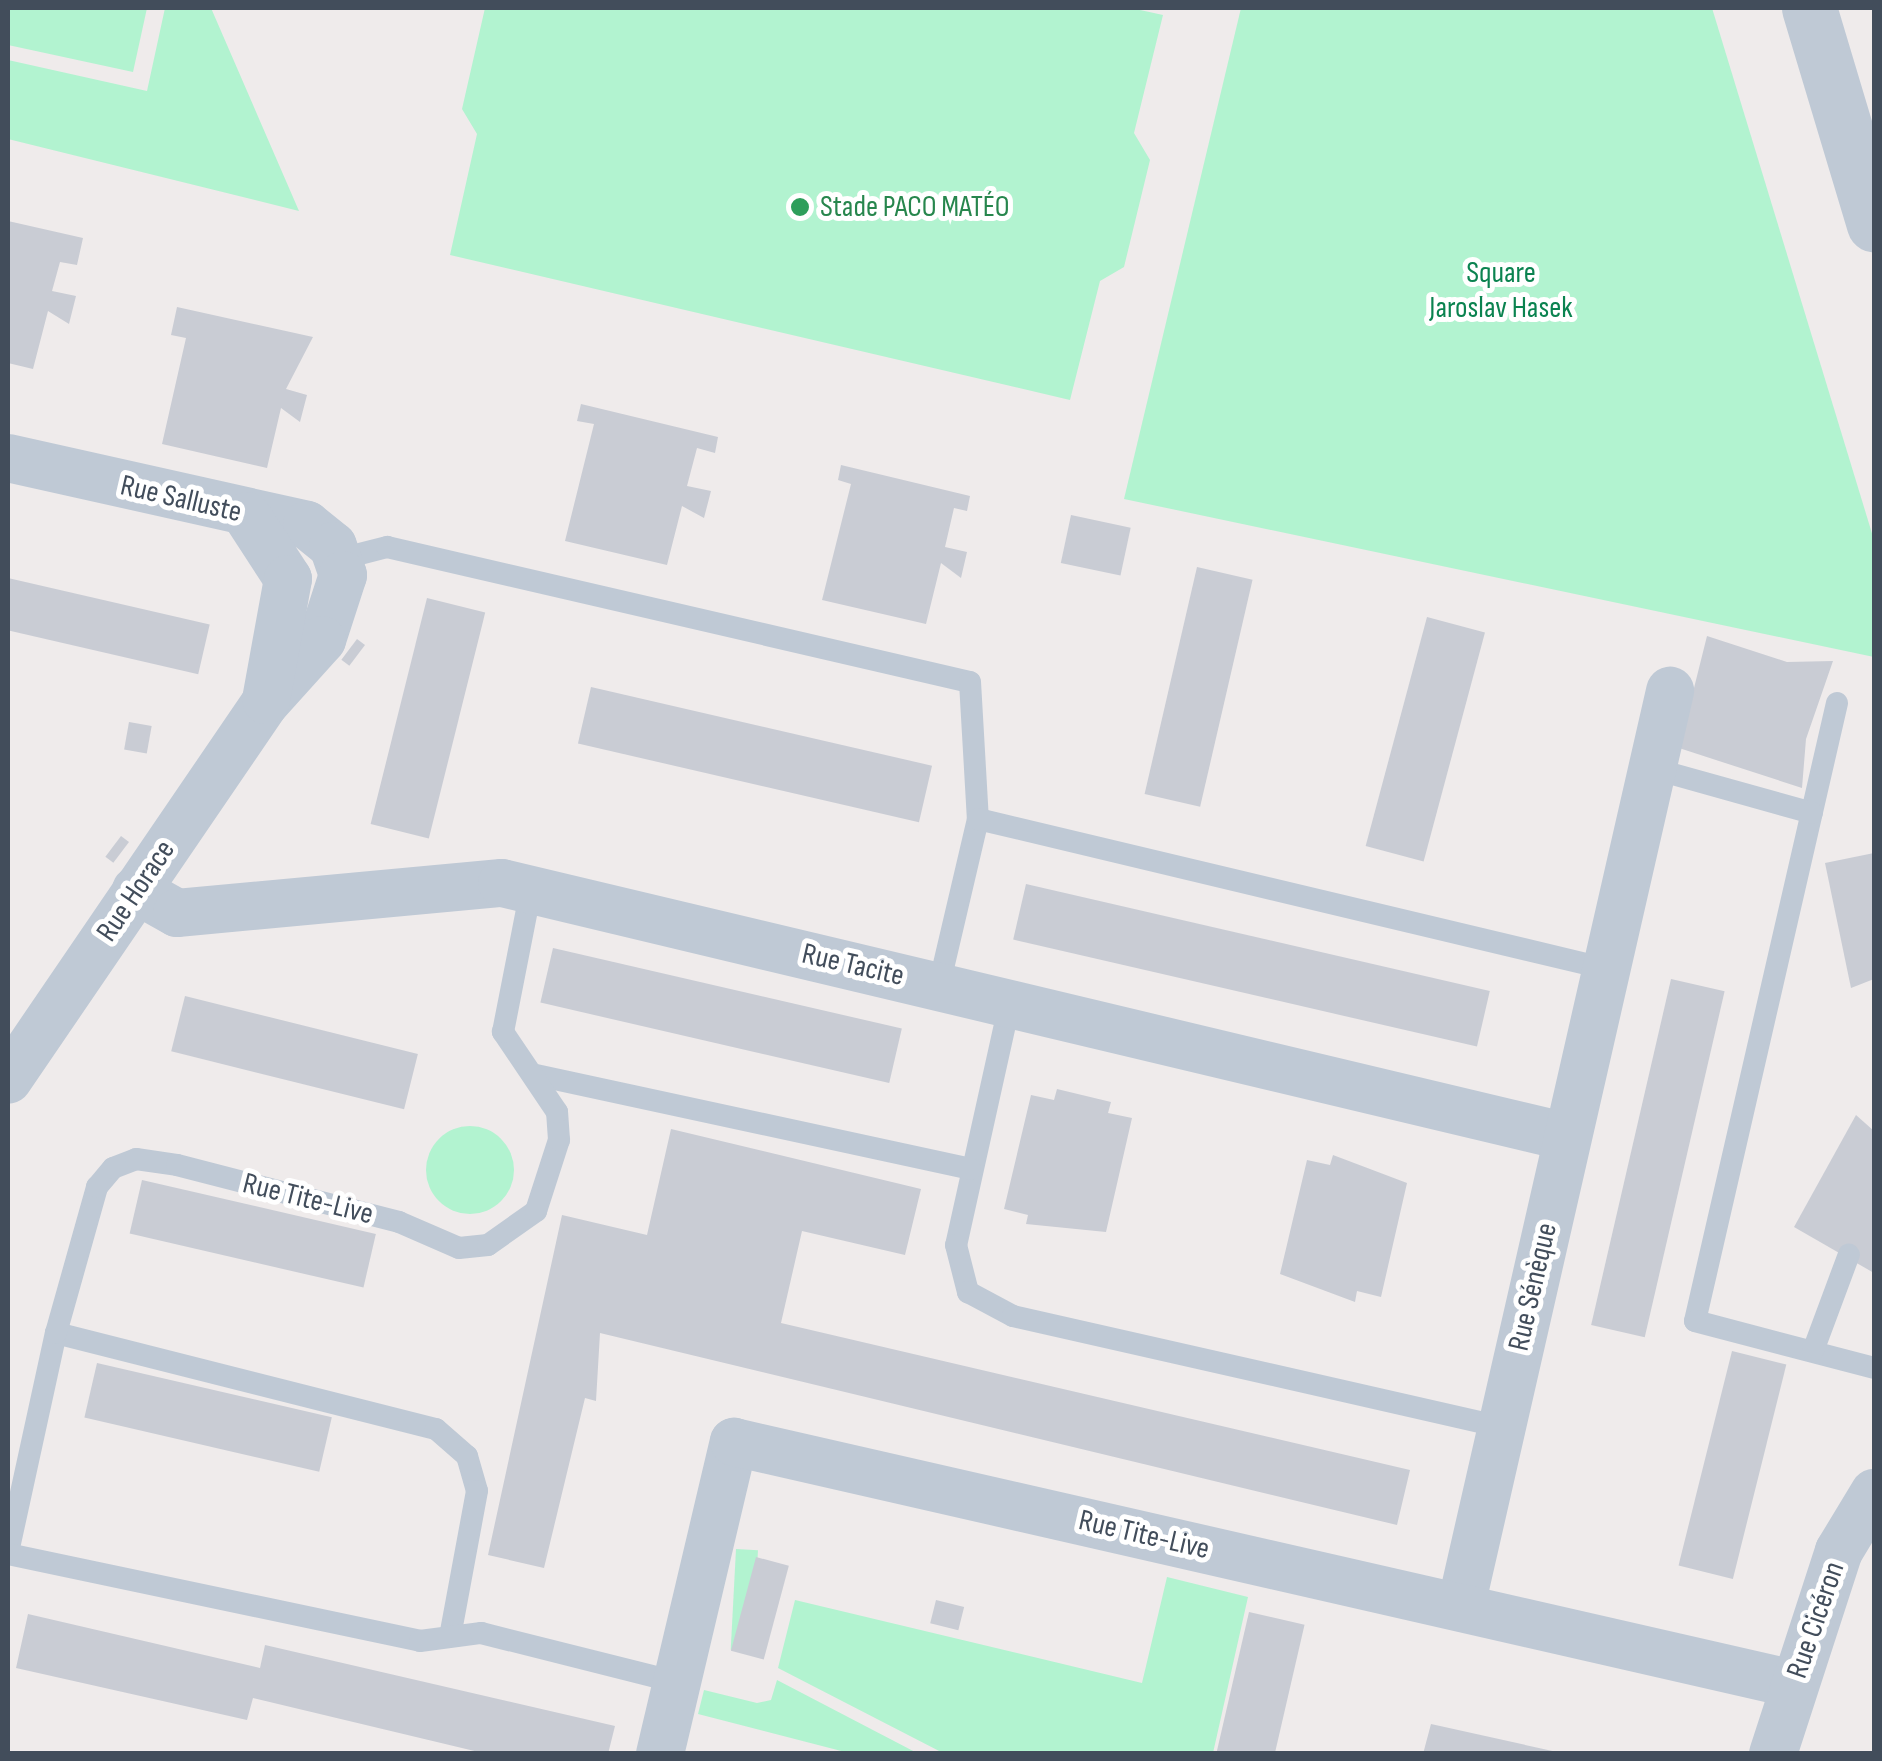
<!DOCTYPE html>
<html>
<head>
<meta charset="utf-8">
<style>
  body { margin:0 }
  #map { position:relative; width:1882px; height:1761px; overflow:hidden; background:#efebeb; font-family:"Sofia Sans Condensed",sans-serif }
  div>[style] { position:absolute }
  .green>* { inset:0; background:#b2f3d0; transform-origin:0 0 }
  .round { border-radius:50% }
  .building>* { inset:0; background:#c9ccd4; transform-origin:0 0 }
  .service>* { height:22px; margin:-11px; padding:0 11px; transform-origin:11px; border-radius:11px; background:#bfc9d5 }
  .minor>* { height:48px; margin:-24px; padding:0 24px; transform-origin:24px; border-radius:24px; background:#bfc9d5 }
  .tertiary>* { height:55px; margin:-27.5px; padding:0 27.5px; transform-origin:27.5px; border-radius:27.5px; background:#bfc9d5 }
  .dots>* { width:28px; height:28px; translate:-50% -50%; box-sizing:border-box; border:5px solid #fff; border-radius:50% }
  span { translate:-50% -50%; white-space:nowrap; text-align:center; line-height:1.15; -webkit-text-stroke:10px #fff; paint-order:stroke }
  .leisure-label { font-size:30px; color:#27864d }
  .left { translate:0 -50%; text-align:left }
  .park-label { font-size:30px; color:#0b8350 }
  .street-label { font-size:30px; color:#424d5b }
  .frame { position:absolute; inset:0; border:10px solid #424d5b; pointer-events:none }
</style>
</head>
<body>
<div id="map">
  <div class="green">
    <div style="clip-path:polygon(8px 8px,147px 8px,133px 72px,8px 45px)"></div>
    <div style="clip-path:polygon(165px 8px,211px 8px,299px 211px,8px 139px,8px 60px,147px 91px)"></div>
    <div style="clip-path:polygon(485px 8px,1131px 8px,1163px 15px,1134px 133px,1150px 160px,1124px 267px,1100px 281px,1070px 400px,450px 255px,477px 134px,462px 109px)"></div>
    <div style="clip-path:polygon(1241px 8px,1712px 8px,1874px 540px,1874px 657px,1124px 499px)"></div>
    <div class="round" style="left:426px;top:1126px;width:88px;height:88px"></div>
    <div style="left:736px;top:1549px;width:22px;height:101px;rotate:3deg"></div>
    <div style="clip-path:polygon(1167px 1577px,1248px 1597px,1213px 1753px,943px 1753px,778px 1668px,795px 1600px,1142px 1683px)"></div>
    <div style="clip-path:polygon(777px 1680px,917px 1753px,849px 1753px,698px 1714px,704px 1690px,757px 1703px,771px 1700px)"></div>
  </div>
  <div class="building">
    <div style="clip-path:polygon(8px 221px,83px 238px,77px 265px,60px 262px,52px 291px,76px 296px,69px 324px,48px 311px,33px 369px,8px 363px)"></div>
    <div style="clip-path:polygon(177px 307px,313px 337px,286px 389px,307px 395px,300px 422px,281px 408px,267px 468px,162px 444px,186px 338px,171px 335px)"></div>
    <div style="clip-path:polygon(581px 404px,718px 437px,715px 453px,697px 448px,687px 486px,711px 491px,704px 518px,682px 506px,667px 565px,565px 541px,594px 424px,577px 421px)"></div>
    <div style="clip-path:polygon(841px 465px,970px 496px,967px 511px,954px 508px,945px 547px,967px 552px,961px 578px,941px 563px,926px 624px,822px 600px,851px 484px,838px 480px)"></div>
    <div style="left:1071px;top:515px;width:61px;height:49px;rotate:12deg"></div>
    <div style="left:1197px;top:567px;width:57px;height:233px;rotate:13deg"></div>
    <div style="left:8px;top:578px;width:207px;height:51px;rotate:13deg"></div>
    <div style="left:427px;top:598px;width:60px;height:233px;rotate:14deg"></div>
    <div style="left:1427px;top:617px;width:60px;height:237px;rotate:15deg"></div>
    <div style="clip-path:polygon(1707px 636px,1787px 662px,1833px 661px,1806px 739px,1802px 788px,1679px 748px)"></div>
    <div style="left:357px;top:639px;width:10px;height:26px;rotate:37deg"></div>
    <div style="left:591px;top:687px;width:350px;height:58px;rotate:13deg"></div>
    <div style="left:129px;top:722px;width:23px;height:28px;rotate:10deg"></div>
    <div style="left:121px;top:836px;width:10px;height:26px;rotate:37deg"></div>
    <div style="clip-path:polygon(1874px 853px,1874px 979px,1851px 988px,1825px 863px)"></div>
    <div style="left:1026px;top:884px;width:476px;height:57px;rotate:13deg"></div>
    <div style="left:553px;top:948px;width:358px;height:56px;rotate:13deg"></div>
    <div style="left:1671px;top:979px;width:55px;height:355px;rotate:13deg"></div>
    <div style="left:185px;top:996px;width:240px;height:57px;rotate:14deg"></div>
    <div style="clip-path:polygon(1057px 1089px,1111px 1102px,1108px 1113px,1132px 1118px,1106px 1232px,1026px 1224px,1028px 1215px,1004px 1209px,1031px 1095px,1054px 1100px)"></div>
    <div style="clip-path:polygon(1856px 1115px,1874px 1131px,1874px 1273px,1794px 1227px)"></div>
    <div style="clip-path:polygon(671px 1129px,921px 1189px,905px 1255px,802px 1231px,781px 1323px,1410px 1470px,1397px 1525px,600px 1333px,596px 1401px,585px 1398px,544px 1568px,488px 1555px,562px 1215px,647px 1235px)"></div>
    <div style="clip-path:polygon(1333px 1155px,1407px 1183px,1381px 1297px,1357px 1291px,1355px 1302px,1280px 1274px,1307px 1160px,1330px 1165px)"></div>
    <div style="left:142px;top:1180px;width:240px;height:55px;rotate:13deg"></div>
    <div style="left:1732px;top:1351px;width:56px;height:221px;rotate:14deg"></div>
    <div style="left:97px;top:1363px;width:241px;height:56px;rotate:13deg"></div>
    <div style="left:756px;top:1557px;width:34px;height:97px;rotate:15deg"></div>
    <div style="left:936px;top:1600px;width:29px;height:24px;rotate:14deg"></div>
    <div style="left:1249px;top:1612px;width:57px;height:146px;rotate:13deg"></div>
    <div style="clip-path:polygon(28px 1614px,260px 1668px,265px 1645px,615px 1726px,608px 1754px,487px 1754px,253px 1698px,247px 1720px,16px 1668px)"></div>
    <div style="clip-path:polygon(1431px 1724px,1557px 1752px,1557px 1754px,1423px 1754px)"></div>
  </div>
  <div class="service">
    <div style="left:340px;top:559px;width:49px;rotate:-14.3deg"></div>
    <div style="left:387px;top:547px;width:598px;rotate:13.04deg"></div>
    <div style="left:970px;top:682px;width:137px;rotate:86.7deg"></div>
    <div style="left:978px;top:819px;width:171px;rotate:103.2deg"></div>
    <div style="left:1837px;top:703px;width:634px;rotate:102.94deg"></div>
    <div style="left:1695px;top:1321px;width:185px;rotate:14.7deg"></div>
    <div style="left:1651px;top:768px;width:167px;rotate:15.6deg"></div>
    <div style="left:978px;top:819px;width:643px;rotate:13.41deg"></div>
    <div style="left:1010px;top:1002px;width:249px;rotate:102.5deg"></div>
    <div style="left:956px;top:1245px;width:49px;rotate:75.7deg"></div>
    <div style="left:968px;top:1292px;width:51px;rotate:28.1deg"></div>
    <div style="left:1013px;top:1316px;width:501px;rotate:12.79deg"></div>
    <div style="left:536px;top:1075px;width:444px;rotate:12.2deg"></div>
    <div style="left:56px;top:1333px;width:392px;rotate:14.2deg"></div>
    <div style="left:436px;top:1429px;width:41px;rotate:41.1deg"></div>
    <div style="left:467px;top:1456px;width:36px;rotate:74deg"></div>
    <div style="left:477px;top:1491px;width:148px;rotate:100.5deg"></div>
    <div style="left:1813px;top:1351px;width:103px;rotate:-69.6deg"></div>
    <div style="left:9px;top:1548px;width:220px;rotate:-77.7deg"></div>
    <div style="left:56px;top:1333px;width:152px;rotate:-74.3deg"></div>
    <div style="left:97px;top:1187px;width:25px;rotate:-50deg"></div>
    <div style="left:113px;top:1168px;width:25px;rotate:-21deg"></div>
    <div style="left:136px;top:1159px;width:41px;rotate:8.3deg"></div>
    <div style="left:177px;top:1165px;width:229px;rotate:14.4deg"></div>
    <div style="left:399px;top:1222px;width:65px;rotate:23.4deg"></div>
    <div style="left:459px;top:1248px;width:29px;rotate:-6deg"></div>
    <div style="left:488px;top:1245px;width:59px;rotate:-35.3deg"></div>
    <div style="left:536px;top:1211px;width:75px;rotate:-72.1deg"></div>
    <div style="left:559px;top:1140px;width:28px;rotate:-94deg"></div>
    <div style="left:557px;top:1112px;width:97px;rotate:-124deg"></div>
    <div style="left:503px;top:1032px;width:146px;rotate:-78.9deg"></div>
    <div style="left:8px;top:1554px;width:421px;rotate:11.9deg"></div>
    <div style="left:420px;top:1641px;width:62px;rotate:-7.5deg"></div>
    <div style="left:481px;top:1633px;width:201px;rotate:14.1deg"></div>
  </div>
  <div class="minor">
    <div style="left:8px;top:458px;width:306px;rotate:12.6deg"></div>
    <div style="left:307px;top:525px;width:33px;rotate:39deg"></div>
    <div style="left:333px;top:546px;width:31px;rotate:71deg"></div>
    <div style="left:343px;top:575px;width:68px;rotate:107.9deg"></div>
    <div style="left:322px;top:640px;width:85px;rotate:132.1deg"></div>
    <div style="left:265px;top:703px;width:456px;rotate:124.3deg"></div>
    <div style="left:247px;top:516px;width:75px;rotate:56.9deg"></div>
    <div style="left:288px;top:579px;width:123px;rotate:100.3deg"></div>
    <div style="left:136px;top:890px;width:47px;rotate:29.3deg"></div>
    <div style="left:177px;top:913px;width:326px;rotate:-5.3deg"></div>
    <div style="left:502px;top:883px;width:1095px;rotate:13.41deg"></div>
    <div style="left:1461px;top:1606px;width:939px;rotate:-77.13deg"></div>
    <div style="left:660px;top:1754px;width:321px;rotate:-76.7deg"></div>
    <div style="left:734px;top:1442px;width:1087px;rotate:12.86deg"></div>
    <div style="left:1773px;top:1754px;width:213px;rotate:-72deg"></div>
    <div style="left:1839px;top:1551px;width:68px;rotate:-58.9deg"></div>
  </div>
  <div class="tertiary">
    <div style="left:1809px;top:8px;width:226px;rotate:73.3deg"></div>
  </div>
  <div class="dots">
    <div style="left:800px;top:207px;background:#2e9e5b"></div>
  </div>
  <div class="leisure-label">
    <span class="left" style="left:820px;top:207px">Stade PACO MATÉO</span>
  </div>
  <div class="park-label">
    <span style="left:1501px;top:290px">Square<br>Jaroslav Hasek</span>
  </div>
  <div class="street-label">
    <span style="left:181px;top:499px;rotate:13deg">Rue Salluste</span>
    <span style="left:136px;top:891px;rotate:-56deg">Rue Horace</span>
    <span style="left:853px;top:965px;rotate:13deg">Rue Tacite</span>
    <span style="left:308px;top:1199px;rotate:14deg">Rue Tite-Live</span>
    <span style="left:1533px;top:1287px;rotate:-77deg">Rue Sénèque</span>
    <span style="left:1144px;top:1535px;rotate:13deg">Rue Tite-Live</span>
    <span style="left:1816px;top:1620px;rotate:-71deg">Rue Cicéron</span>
  </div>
  <div class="frame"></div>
</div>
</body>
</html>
